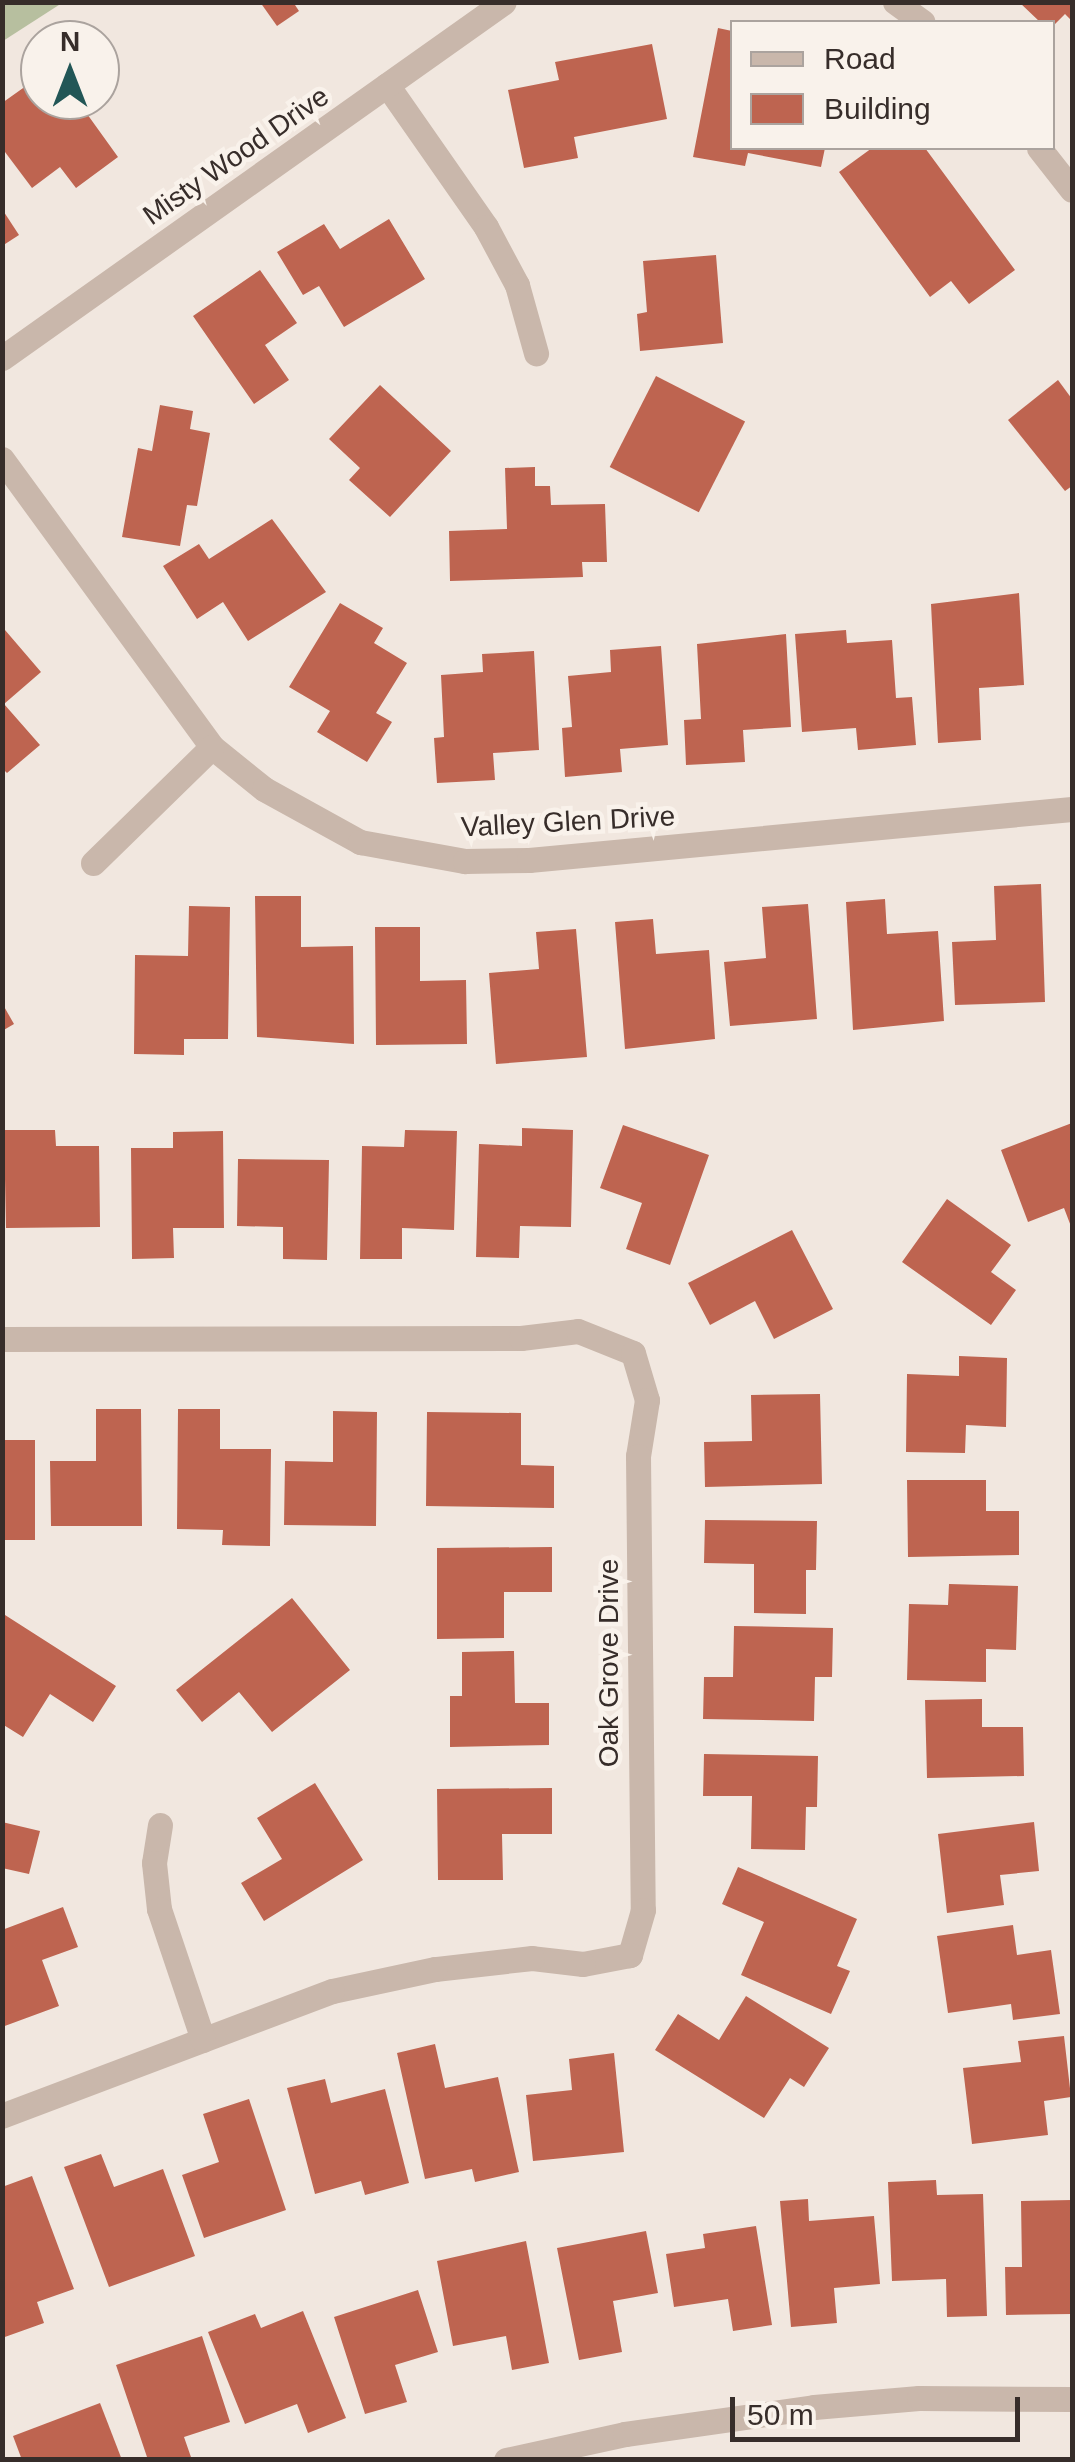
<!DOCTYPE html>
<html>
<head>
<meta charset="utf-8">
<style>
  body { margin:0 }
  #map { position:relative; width:1075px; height:2462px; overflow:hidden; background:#f1e7df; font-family:Arial,sans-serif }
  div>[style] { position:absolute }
  .green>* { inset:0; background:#b7bf9f }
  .building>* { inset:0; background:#be6450; transform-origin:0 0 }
  .street>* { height:25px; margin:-12.5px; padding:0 12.5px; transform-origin:12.5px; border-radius:12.5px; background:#c9b7ab }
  span { translate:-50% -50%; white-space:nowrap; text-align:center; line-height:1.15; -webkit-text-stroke:9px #f9f2eb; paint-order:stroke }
  .street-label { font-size:28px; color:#372d2a }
  .frame { position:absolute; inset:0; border:5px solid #372d2a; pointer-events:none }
  .legend { position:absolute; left:730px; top:20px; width:325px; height:130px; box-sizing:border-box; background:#f9f2eb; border:2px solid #aba39e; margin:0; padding:12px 18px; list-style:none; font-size:30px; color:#372d2a }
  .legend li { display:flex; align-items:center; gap:20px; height:50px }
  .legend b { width:50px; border:2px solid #aba39e }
  .north { position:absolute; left:20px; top:20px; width:100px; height:100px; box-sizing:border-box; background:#f9f2eb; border:2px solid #aba39e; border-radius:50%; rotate:0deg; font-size:28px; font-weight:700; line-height:40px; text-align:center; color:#372d2a }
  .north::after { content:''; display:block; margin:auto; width:35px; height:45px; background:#225656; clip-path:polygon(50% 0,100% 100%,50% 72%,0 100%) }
  .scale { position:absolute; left:730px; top:2397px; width:290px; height:45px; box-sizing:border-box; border:5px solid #372d2a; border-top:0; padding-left:12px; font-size:30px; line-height:35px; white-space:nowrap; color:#372d2a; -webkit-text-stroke:8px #f9f2eb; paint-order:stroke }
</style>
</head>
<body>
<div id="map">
  <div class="green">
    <div style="clip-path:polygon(3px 2px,62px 2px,62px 3px,3px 41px)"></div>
  </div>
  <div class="building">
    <div style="clip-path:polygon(260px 2px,293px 2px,299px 11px,277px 26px)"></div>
    <div style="clip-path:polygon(1019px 2px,1072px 2px,1072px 21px,1065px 14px,1052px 27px,1040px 22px)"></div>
    <div style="clip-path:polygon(718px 28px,732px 31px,732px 148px,825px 148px,821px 167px,748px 153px,745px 166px,693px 157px)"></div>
    <div style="clip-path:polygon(652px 44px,667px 119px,574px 137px,578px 158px,524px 168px,508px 90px,559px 80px,555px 62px)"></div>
    <div style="clip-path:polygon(40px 76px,40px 100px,77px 100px,118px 157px,76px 188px,60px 167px,32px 188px,2px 148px,2px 103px)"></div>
    <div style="clip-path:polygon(872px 148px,925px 148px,1015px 270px,969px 304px,951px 281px,930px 297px,839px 172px)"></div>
    <div style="clip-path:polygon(2px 209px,19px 235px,2px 246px)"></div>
    <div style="clip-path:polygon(389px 219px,425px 279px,344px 327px,319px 286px,303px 295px,277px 252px,324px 224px,340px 249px)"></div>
    <div style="clip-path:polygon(716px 255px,723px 343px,640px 351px,637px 314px,647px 312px,643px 261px)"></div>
    <div style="clip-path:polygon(260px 270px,297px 323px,265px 345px,289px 380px,254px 404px,193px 316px)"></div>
    <div style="left:656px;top:376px;width:100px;height:102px;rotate:27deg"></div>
    <div style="clip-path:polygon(1058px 380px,1072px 399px,1072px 486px,1065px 491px,1008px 420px)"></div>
    <div style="clip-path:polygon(380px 385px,451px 451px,390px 517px,349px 480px,360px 468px,329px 439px)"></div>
    <div style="clip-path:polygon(160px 405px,193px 411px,190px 429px,210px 433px,197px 506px,187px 505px,180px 546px,122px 537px,138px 448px,152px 451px)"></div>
    <div style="clip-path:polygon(535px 467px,535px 486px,550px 486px,551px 505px,605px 504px,607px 562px,582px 562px,583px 577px,450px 581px,449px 531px,507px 529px,505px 468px)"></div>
    <div style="clip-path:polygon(272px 519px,326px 592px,248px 641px,223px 602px,197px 619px,163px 566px,199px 544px,209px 559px)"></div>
    <div style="clip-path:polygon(1019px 593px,1024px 685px,979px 688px,981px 740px,938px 743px,931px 604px)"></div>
    <div style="clip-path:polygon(340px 603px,383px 628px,374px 643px,407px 663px,376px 713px,392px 722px,367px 762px,317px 732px,330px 711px,289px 687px)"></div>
    <div style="clip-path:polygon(5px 630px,41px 672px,4px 704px,40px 745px,7px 773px,2px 768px)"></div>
    <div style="clip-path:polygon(846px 630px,847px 643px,892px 640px,896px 698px,912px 697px,916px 745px,858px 750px,856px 728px,802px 732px,795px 634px)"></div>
    <div style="clip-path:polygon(786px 634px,791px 727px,743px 730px,745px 762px,686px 765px,684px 720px,701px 719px,697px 644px)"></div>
    <div style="clip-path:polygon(661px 646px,668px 745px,620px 749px,622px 772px,565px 777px,562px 728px,572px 727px,568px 676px,611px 672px,610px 650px)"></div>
    <div style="clip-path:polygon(534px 651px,539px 750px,493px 753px,495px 780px,437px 783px,434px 738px,444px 737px,441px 675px,483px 672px,482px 654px)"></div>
    <div style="clip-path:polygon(1041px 884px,1045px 1002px,955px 1005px,952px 942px,996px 940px,994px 886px)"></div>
    <div style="clip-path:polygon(255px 896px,301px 896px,301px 947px,353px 946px,354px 1044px,257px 1037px)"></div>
    <div style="clip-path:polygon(885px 899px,887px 934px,938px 931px,944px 1021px,853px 1030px,846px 902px)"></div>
    <div style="clip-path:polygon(808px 904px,817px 1019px,730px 1026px,724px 962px,766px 958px,762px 907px)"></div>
    <div style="clip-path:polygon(189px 906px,230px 907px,228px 1039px,184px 1039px,184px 1055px,134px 1054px,135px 955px,188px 956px)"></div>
    <div style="clip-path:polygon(653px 919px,656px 954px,709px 950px,715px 1039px,625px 1049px,615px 922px)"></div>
    <div style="clip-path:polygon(375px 927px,420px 927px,420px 981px,466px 980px,467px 1044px,376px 1045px)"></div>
    <div style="clip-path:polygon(576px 929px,587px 1057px,496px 1064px,489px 973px,539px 969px,536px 932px)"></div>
    <div style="clip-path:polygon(2px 1003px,14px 1024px,2px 1031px)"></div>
    <div style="clip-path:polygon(1072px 1123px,1072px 1229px,1064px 1208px,1028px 1222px,1001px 1150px)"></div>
    <div style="clip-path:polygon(623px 1125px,709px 1155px,670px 1265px,626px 1249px,642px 1203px,600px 1188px)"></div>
    <div style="clip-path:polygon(522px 1128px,573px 1130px,571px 1227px,520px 1226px,519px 1258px,476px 1257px,479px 1144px,522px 1146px)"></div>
    <div style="clip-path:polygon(4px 1130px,55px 1130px,56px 1146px,99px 1146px,100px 1227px,6px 1228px)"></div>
    <div style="clip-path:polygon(405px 1130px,457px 1131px,454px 1230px,402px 1228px,402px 1259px,360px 1259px,362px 1146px,404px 1147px)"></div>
    <div style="clip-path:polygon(223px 1131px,224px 1228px,173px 1228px,174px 1258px,132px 1259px,131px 1148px,173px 1148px,173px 1132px)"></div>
    <div style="clip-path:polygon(238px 1159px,329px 1160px,327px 1260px,283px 1259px,283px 1227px,237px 1226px)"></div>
    <div style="clip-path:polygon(947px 1199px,1011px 1245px,991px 1272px,1016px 1290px,991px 1325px,902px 1262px)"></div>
    <div style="clip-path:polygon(792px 1230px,833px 1309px,774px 1339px,755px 1301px,710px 1325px,688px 1283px)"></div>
    <div style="clip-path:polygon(959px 1356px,1007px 1358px,1006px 1427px,966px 1425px,965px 1453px,906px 1452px,907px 1374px,959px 1376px)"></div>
    <div style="clip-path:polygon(820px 1394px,822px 1484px,705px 1487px,704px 1442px,752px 1441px,751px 1395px)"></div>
    <div style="clip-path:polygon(96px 1409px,141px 1409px,142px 1526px,51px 1526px,50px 1461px,96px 1461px)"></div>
    <div style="clip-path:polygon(178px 1409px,220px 1409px,220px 1449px,271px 1449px,270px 1546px,222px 1545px,223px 1530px,177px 1529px)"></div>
    <div style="clip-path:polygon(333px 1411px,377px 1412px,376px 1526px,284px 1525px,285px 1461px,333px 1462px)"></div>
    <div style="clip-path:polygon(427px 1412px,521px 1413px,521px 1465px,554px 1466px,554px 1508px,426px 1506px)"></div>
    <div style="left:2px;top:1440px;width:33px;height:100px"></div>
    <div style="clip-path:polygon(907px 1480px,986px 1480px,986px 1511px,1019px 1511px,1019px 1555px,908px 1557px)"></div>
    <div style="clip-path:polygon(705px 1520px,817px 1521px,816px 1570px,806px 1570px,806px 1614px,754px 1613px,754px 1564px,704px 1563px)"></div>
    <div style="clip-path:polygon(552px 1547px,552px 1592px,504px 1592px,504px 1638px,437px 1639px,437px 1548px)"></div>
    <div style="clip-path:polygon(949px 1584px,1018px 1586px,1016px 1650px,986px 1649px,986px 1682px,907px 1680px,909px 1604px,948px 1605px)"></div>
    <div style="clip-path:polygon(292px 1598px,350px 1670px,272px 1732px,239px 1692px,202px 1722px,176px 1690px)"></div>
    <div style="clip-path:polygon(5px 1615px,116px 1686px,93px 1722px,50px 1694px,23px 1737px,2px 1724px)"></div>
    <div style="clip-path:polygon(734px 1626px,833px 1628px,832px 1677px,815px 1677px,814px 1721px,703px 1719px,704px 1677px,733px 1677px)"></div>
    <div style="clip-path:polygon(514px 1651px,515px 1703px,549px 1703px,549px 1745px,450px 1747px,450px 1696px,462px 1696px,462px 1652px)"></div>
    <div style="clip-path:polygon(982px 1699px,982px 1727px,1023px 1727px,1024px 1776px,927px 1778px,925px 1700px)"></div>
    <div style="clip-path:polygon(704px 1754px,818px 1756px,817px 1807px,806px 1807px,805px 1850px,751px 1849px,752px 1796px,703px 1796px)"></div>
    <div style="clip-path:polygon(315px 1783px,363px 1860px,264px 1921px,241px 1883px,282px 1859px,257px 1818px)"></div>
    <div style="clip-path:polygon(552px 1788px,552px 1834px,502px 1834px,503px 1880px,438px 1880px,437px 1789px)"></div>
    <div style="clip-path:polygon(2px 1822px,40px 1831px,29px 1874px,2px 1868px)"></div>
    <div style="clip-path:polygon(1034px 1822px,1039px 1871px,1000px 1875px,1004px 1905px,947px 1913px,938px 1834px)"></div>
    <div style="clip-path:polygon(738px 1867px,857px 1919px,837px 1966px,850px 1971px,831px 2014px,741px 1975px,764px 1922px,722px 1904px)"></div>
    <div style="clip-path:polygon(63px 1907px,78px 1947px,42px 1960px,59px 2006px,2px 2027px,2px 1930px)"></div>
    <div style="clip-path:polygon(1013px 1925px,1017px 1955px,1051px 1950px,1060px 2014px,1013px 2020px,1011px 2004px,948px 2013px,937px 1936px)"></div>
    <div style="clip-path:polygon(746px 1996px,829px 2048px,804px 2087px,790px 2078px,764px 2118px,655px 2050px,678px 2014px,719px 2040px)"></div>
    <div style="clip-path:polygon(1064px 2036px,1071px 2097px,1044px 2101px,1048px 2135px,972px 2144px,963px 2068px,1021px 2062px,1018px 2041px)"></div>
    <div style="clip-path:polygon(435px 2044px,445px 2088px,498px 2077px,519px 2172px,475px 2182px,472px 2169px,425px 2179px,397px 2053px)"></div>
    <div style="clip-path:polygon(614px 2053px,624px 2152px,533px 2161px,526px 2095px,572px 2090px,569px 2059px)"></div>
    <div style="clip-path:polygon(325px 2079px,331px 2103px,385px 2089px,409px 2183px,365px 2195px,361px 2181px,315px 2194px,287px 2088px)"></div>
    <div style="clip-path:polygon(249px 2099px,286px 2210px,204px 2238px,182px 2175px,219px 2162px,203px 2114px)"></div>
    <div style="clip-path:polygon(101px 2154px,114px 2187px,163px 2169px,195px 2256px,109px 2287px,64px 2167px)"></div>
    <div style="clip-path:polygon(32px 2176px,74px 2289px,37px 2302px,44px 2323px,2px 2338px,2px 2187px)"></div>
    <div style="clip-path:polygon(936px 2180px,937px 2195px,983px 2194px,987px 2316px,947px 2317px,946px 2279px,892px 2281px,888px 2182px)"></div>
    <div style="clip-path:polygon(808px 2199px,809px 2221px,874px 2216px,880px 2284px,834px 2288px,837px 2323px,791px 2327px,780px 2201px)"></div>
    <div style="clip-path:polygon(1072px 2200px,1071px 2314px,1006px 2315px,1005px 2267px,1022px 2267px,1021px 2201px)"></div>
    <div style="clip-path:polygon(756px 2226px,772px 2325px,733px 2331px,728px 2299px,674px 2307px,666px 2254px,705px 2248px,703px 2234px)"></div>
    <div style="clip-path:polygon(646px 2231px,658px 2293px,613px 2301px,622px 2352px,579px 2360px,557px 2248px)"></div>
    <div style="clip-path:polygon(526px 2241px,549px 2363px,512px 2370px,506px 2336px,453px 2346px,437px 2261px)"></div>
    <div style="clip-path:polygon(418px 2290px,438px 2352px,395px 2365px,407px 2402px,365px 2414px,334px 2317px)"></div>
    <div style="clip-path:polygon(303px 2311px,346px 2418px,308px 2433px,297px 2404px,245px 2424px,208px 2332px,255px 2314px,261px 2328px)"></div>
    <div style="clip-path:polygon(202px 2336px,230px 2422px,184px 2437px,192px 2460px,148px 2460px,116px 2365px)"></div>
    <div style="clip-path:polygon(100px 2403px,122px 2460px,22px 2460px,13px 2436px)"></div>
  </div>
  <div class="street">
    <div style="left:895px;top:2px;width:34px;rotate:36deg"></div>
    <div style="left:387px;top:85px;width:173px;rotate:55.1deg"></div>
    <div style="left:486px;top:227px;width:66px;rotate:61.9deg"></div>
    <div style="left:517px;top:285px;width:71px;rotate:74.4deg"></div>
    <div style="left:1039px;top:148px;width:53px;rotate:51.8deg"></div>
    <div style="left:2px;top:358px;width:615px;rotate:-35.34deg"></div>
    <div style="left:2px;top:459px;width:356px;rotate:53.9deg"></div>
    <div style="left:212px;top:747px;width:67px;rotate:38.9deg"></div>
    <div style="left:264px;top:789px;width:110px;rotate:28.9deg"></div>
    <div style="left:360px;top:842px;width:107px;rotate:10.3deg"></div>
    <div style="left:465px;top:861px;width:64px;rotate:-0.9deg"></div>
    <div style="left:529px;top:860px;width:545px;rotate:-5.37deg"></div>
    <div style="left:93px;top:863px;width:166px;rotate:-44.3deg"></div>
    <div style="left:2px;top:1339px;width:519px;rotate:-0.11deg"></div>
    <div style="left:521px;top:1338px;width:57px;rotate:-7deg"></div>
    <div style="left:578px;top:1331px;width:59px;rotate:21.8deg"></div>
    <div style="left:633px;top:1353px;width:49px;rotate:73.4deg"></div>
    <div style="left:647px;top:1400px;width:57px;rotate:99.1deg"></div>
    <div style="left:638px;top:1456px;width:454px;rotate:89.4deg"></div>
    <div style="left:643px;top:1910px;width:47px;rotate:106.1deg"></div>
    <div style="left:630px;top:1955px;width:48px;rotate:169.2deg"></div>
    <div style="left:583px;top:1964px;width:51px;rotate:-173.3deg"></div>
    <div style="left:532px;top:1958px;width:98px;rotate:173.5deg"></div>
    <div style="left:435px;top:1969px;width:105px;rotate:167.9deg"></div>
    <div style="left:332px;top:1991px;width:353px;rotate:159.3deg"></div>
    <div style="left:160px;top:1825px;width:38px;rotate:99deg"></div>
    <div style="left:154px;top:1863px;width:46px;rotate:83.8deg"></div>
    <div style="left:159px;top:1909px;width:138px;rotate:71.4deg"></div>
    <div style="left:506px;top:2460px;width:122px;rotate:-12.3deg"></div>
    <div style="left:625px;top:2434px;width:191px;rotate:-8.1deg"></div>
    <div style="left:814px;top:2407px;width:105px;rotate:-4.9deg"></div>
    <div style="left:919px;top:2398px;width:153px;rotate:0.4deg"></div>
  </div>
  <div class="street-label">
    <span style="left:236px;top:156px;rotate:-35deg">Misty Wood Drive</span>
    <span style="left:568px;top:822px;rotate:-3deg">Valley Glen Drive</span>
    <span style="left:609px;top:1663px;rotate:-90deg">Oak Grove Drive</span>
  </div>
  <div class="frame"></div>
  <ul class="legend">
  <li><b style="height:12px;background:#c9b7ab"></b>Road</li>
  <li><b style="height:28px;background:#be6450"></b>Building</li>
  </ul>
  <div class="north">N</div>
  <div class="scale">50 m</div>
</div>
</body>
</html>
